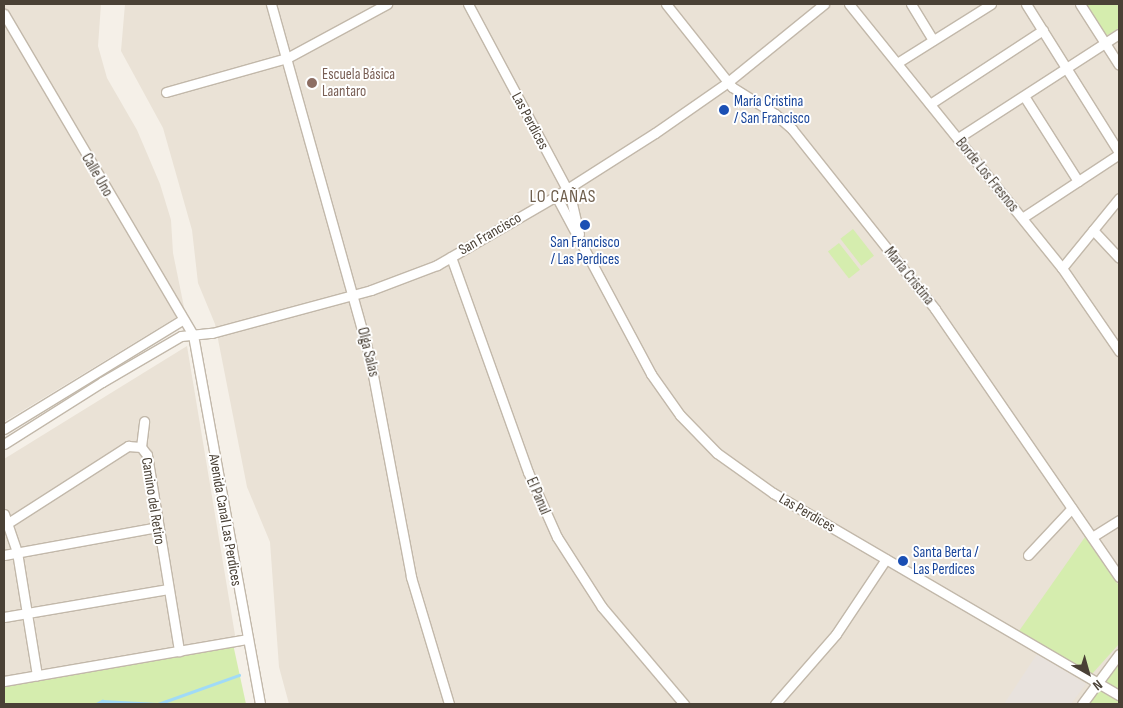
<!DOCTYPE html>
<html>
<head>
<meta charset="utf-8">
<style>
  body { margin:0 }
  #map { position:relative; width:1123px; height:708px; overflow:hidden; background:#f5f0e8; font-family:"Sofia Sans Condensed",sans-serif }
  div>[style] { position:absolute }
  .residential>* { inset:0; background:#eae2d6 }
  .industrial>* { inset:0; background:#e8e2dd }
  .green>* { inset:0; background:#d5edae; transform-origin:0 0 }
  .stream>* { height:2.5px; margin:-1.25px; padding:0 1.25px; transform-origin:1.25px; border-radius:1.25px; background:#a0daf7 }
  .roads { filter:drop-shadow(1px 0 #c2b8aa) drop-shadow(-1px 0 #c2b8aa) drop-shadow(0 1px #c2b8aa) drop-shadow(0 -1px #c2b8aa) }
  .minor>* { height:9px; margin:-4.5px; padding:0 4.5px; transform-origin:4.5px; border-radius:4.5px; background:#fff }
  .dots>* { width:14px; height:14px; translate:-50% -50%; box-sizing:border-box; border:2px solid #fff; border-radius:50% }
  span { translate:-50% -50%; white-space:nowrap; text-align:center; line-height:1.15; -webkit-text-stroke:4px #fff; paint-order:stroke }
  .education-label { font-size:15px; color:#785e54 }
  .left { translate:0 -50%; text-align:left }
  .transit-label { font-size:15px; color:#164399 }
  .street-label { font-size:15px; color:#4a4136 }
  .quarter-label { font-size:18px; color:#6e5e4c; letter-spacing:1px }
  .frame { position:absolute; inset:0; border:5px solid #4a4136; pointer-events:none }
  .north { position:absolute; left:1063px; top:648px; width:50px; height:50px; -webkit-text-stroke:4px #fff; paint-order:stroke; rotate:142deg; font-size:14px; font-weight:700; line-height:20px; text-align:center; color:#4a4136 }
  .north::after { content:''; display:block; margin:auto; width:18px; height:22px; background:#4a4136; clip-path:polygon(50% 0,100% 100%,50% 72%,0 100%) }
</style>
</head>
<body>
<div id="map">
  <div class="residential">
    <div style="clip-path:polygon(4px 4px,101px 4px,98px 46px,107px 78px,137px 130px,160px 184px,171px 220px,173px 253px,185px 312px,4px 422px)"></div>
    <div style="clip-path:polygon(125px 4px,1119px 4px,1119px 661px,1085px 704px,289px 704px,279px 667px,270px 542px,247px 487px,215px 324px,198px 283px,192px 230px,163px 128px,121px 51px)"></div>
    <div style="clip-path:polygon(187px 346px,235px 635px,233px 644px,4px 686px,4px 459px)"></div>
  </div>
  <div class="industrial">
    <div style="clip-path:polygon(1037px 654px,1086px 684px,1071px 704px,1004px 704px)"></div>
  </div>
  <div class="green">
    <div style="clip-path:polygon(1086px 4px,1119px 4px,1119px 28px,1106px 36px)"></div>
    <div style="left:853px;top:229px;width:34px;height:16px;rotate:52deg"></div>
    <div style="left:839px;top:243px;width:34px;height:14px;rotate:52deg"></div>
    <div style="clip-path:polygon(1085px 537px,1119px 586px,1119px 644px,1092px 674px,1019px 631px)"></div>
    <div style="clip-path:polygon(233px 644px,246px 704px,4px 704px,4px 686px)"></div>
    <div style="clip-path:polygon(1119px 661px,1119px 704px,1085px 704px)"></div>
  </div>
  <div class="stream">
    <div style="left:96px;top:704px;width:7px;rotate:-27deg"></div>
    <div style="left:102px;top:701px;width:55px;rotate:3.1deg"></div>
    <div style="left:158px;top:704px;width:86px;rotate:-19.7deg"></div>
  </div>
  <div class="roads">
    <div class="minor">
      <div style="left:271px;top:4px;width:363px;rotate:74.4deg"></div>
      <div style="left:369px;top:354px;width:227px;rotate:79.3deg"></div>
      <div style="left:411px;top:577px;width:133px;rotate:73.3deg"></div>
      <div style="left:468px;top:4px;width:217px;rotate:61.9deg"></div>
      <div style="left:570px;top:195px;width:40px;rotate:77deg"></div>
      <div style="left:666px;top:4px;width:106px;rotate:51.5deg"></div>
      <div style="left:732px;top:87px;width:51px;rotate:32.1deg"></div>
      <div style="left:775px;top:114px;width:23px;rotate:41deg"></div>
      <div style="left:792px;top:129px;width:230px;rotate:51.5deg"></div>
      <div style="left:935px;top:309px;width:325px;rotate:55.5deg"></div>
      <div style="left:849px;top:4px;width:339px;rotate:51.1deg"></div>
      <div style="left:1062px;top:268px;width:101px;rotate:55.5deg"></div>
      <div style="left:911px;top:4px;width:42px;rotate:58.6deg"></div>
      <div style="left:1026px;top:4px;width:175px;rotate:57.9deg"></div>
      <div style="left:1080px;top:4px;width:72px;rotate:57.4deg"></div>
      <div style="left:4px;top:14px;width:373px;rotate:59.5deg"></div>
      <div style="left:193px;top:335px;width:375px;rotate:79.7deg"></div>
      <div style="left:897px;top:63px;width:111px;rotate:-32.1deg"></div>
      <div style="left:166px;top:92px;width:126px;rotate:-15.7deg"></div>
      <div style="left:287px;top:58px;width:114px;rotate:-28.4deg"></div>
      <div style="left:1024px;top:96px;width:101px;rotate:57.6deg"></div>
      <div style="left:930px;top:104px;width:135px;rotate:-33.2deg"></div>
      <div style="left:958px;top:138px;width:192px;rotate:-32.9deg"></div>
      <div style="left:556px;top:196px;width:202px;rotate:61.9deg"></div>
      <div style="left:651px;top:374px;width:50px;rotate:54.7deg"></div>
      <div style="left:680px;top:415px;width:53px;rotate:45.8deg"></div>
      <div style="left:717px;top:453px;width:69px;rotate:35.5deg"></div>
      <div style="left:773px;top:493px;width:401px;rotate:30.3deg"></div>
      <div style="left:1022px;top:218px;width:116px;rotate:-33.4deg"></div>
      <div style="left:1093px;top:230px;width:38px;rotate:47deg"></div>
      <div style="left:451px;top:257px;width:228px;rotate:70.3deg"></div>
      <div style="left:528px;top:472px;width:71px;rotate:66deg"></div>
      <div style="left:557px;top:537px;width:83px;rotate:57.3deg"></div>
      <div style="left:602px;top:607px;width:127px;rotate:49.8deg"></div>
      <div style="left:1062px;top:268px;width:90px;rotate:-50.8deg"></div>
      <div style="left:4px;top:429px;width:209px;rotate:-31.5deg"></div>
      <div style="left:4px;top:444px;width:116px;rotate:-32.3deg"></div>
      <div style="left:102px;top:382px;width:91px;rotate:-30.2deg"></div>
      <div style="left:181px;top:336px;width:31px;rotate:-6deg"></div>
      <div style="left:212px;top:333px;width:165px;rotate:-15.1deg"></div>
      <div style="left:371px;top:290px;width:71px;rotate:-20.7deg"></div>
      <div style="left:437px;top:265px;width:138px;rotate:-30.1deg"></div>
      <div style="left:556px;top:196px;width:117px;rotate:-32.5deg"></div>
      <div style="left:655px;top:133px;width:89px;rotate:-34.9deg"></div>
      <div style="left:728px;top:82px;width:124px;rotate:-39.1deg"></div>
      <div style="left:141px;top:447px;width:26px;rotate:-83deg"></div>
      <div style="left:4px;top:514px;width:40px;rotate:71.1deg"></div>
      <div style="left:17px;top:552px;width:125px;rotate:80.8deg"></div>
      <div style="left:8px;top:523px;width:143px;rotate:-32.7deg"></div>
      <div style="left:128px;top:446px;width:13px;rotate:4deg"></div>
      <div style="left:141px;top:447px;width:10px;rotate:53deg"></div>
      <div style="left:147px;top:455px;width:199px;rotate:80.7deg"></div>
      <div style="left:1092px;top:537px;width:32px;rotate:-32deg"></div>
      <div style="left:4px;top:555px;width:157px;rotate:-10.3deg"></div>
      <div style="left:1028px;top:555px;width:64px;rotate:-46.9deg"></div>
      <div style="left:4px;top:617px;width:165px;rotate:-9.7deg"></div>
      <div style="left:4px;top:681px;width:246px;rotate:-9.8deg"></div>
      <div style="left:775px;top:704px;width:93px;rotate:-48.9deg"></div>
      <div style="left:836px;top:634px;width:90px;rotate:-56.3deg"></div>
      <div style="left:1082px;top:704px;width:62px;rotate:-53.5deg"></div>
    </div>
  </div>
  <div class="dots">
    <div style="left:312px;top:83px;background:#8d6e63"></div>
    <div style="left:724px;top:110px;background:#1a4fb4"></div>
    <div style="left:585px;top:225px;background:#1a4fb4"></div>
    <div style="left:903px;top:561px;background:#1a4fb4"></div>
  </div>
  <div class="education-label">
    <span class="left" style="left:322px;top:83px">Escuela Básica<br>Laantaro</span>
  </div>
  <div class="transit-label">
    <span class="left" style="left:734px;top:110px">María Cristina<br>/ San Francisco</span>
    <span style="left:585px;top:251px">San Francisco<br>/ Las Perdices</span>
    <span class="left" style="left:913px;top:561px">Santa Berta /<br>Las Perdices</span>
  </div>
  <div class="street-label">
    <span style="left:530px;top:121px;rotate:62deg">Las Perdices</span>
    <span style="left:97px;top:175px;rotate:60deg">Calle Uno</span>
    <span style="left:987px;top:175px;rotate:51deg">Borde Los Fresnos</span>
    <span style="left:490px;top:234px;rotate:-30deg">San Francisco</span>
    <span style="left:909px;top:276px;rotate:51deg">María Cristina</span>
    <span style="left:368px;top:352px;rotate:76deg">Olga Salas</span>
    <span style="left:538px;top:496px;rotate:67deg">El Panul</span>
    <span style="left:153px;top:501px;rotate:81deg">Camino del Retiro</span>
    <span style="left:807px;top:513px;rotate:30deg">Las Perdices</span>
    <span style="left:225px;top:520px;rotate:80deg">Avenida Canal Las Perdices</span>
  </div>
  <div class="quarter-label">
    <span style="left:563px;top:197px">LO CAÑAS</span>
  </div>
  <div class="frame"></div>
  <div class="north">N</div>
</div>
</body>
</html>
